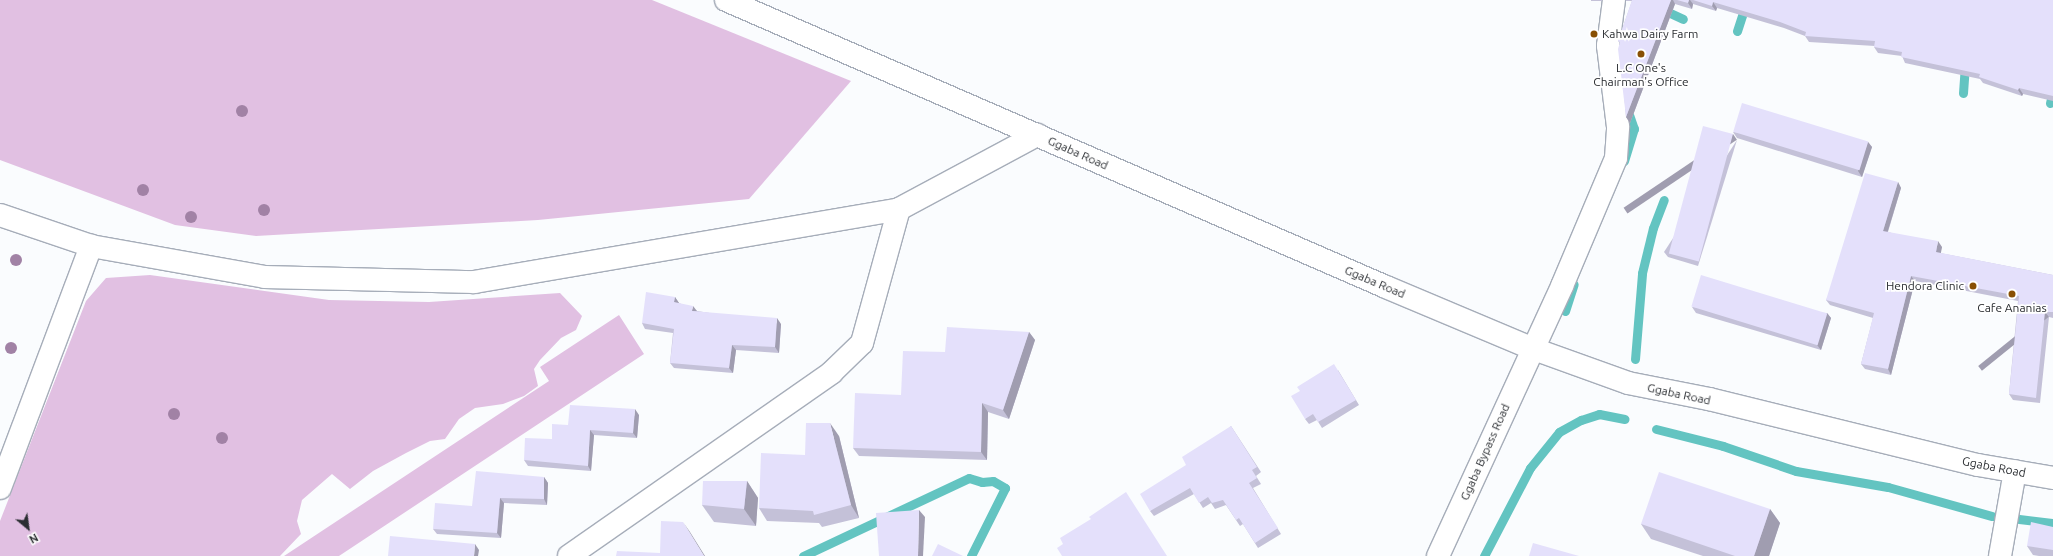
<!DOCTYPE html>
<html>
<head>
<meta charset="utf-8">
<style>
  body { margin:0 }
  #map { position:relative; width:2053px; height:556px; overflow:hidden; background:#fafcfe; font-family:Ubuntu,sans-serif }
  div>[style] { position:absolute }
  .green>* { inset:0; background:#e1c0e2 }
  .stream>* { height:9px; margin:-4.5px; padding:0 4.5px; transform-origin:4.5px; border-radius:4.5px; background:#63c4c1 }
  .roads { filter:drop-shadow(1px 0 #a6adb9) drop-shadow(-1px 0 #a6adb9) drop-shadow(0 1px #a6adb9) drop-shadow(0 -1px #a6adb9) }
  .minor>* { height:22px; margin:-11px; padding:0 11px; transform-origin:11px; border-radius:11px; background:#fff }
  .trees>* { width:12px; height:12px; margin:-6px; border-radius:50%; background:#a182a5 }
  .wall>* { inset:0; background:#c4c1d8; transform-origin:0 0 }
  .shaded-wall>* { inset:0; background:#a09db0; transform-origin:0 0 }
  .building>* { inset:0; background:#e4e0fb; transform-origin:0 0 }
  .dots>* { width:11px; height:11px; translate:-50% -50%; box-sizing:border-box; border:2px solid #fff; border-radius:50% }
  span { translate:-50% -50%; white-space:nowrap; text-align:center; line-height:1.15; -webkit-text-stroke:3.5px #fff; paint-order:stroke }
  .poi-label { font-size:12px; color:#2b2e32 }
  .left { translate:0 -50%; text-align:left }
  .right { translate:-100% -50%; text-align:right }
  .street-label { font-size:12px; color:#2b2e32 }
  .north { position:absolute; left:8px; top:508px; width:40px; height:40px; -webkit-text-stroke:3px #fff; paint-order:stroke; rotate:151deg; font-size:11px; font-weight:700; line-height:16px; text-align:center; color:#2b2e32 }
  .north::after { content:''; display:block; margin:auto; width:14px; height:18px; background:#2b2e32; clip-path:polygon(50% 0,100% 100%,50% 72%,0 100%) }
</style>
</head>
<body>
<div id="map">
  <div class="green">
    <div style="clip-path:polygon(0 0,652px 0,851px 81px,749px 199px,538px 220px,256px 236px,175px 225px,0 160px)"></div>
    <div style="clip-path:polygon(150px 275px,329px 300px,429px 302px,560px 293px,582px 316px,576px 330px,561px 338px,540px 360px,534px 369px,538px 386px,524px 396px,503px 404px,475px 408px,459px 419px,445px 439px,430px 441px,406px 453px,373px 471px,350px 489px,332px 474px,302px 500px,297px 521px,301px 534px,280px 556px,0 556px,0 521px,86px 301px,106px 278px)"></div>
    <div style="clip-path:polygon(619px 315px,644px 354px,339px 556px,284px 556px,549px 381px,540px 367px)"></div>
  </div>
  <div class="stream">
    <div style="left:1642px;top:0;width:45px;rotate:24.9deg"></div>
    <div style="left:1737px;top:31px;width:33px;rotate:-72deg"></div>
    <div style="left:1963px;top:93px;width:29px;rotate:-86deg"></div>
    <div style="left:2050px;top:103px;width:13px;rotate:-77deg"></div>
    <div style="left:1624px;top:161px;width:34px;rotate:-73deg"></div>
    <div style="left:1634px;top:129px;width:21px;rotate:-109deg"></div>
    <div style="left:1565px;top:311px;width:28px;rotate:-72deg"></div>
    <div style="left:1635px;top:359px;width:86px;rotate:-85.3deg"></div>
    <div style="left:1642px;top:273px;width:46px;rotate:-76.3deg"></div>
    <div style="left:1653px;top:228px;width:30px;rotate:-69deg"></div>
    <div style="left:1656px;top:429px;width:69px;rotate:14.2deg"></div>
    <div style="left:1723px;top:446px;width:77px;rotate:18.9deg"></div>
    <div style="left:1796px;top:471px;width:93px;rotate:9.9deg"></div>
    <div style="left:1888px;top:487px;width:108px;rotate:15.6deg"></div>
    <div style="left:2019px;top:519px;width:34px;rotate:7deg"></div>
    <div style="left:803px;top:556px;width:183px;rotate:-25.2deg"></div>
    <div style="left:969px;top:478px;width:14px;rotate:17deg"></div>
    <div style="left:982px;top:482px;width:11px;rotate:-5deg"></div>
    <div style="left:993px;top:481px;width:14px;rotate:30deg"></div>
    <div style="left:1005px;top:488px;width:76px;rotate:116.6deg"></div>
    <div style="left:1484px;top:556px;width:99px;rotate:-62.4deg"></div>
    <div style="left:1530px;top:468px;width:46px;rotate:-51.1deg"></div>
    <div style="left:1559px;top:432px;width:25px;rotate:-29deg"></div>
    <div style="left:1581px;top:420px;width:19px;rotate:-18deg"></div>
    <div style="left:1599px;top:414px;width:26px;rotate:11deg"></div>
  </div>
  <div class="roads">
    <div class="minor">
      <div style="left:726px;top:0;width:720px;rotate:23.5deg"></div>
      <div style="left:1386px;top:287px;width:157px;rotate:22.8deg"></div>
      <div style="left:1531px;top:348px;width:103px;rotate:19.8deg"></div>
      <div style="left:1628px;top:383px;width:83px;rotate:11.2deg"></div>
      <div style="left:1709px;top:399px;width:277px;rotate:13.8deg"></div>
      <div style="left:1978px;top:465px;width:76px;rotate:9.8deg"></div>
      <div style="left:0;top:215px;width:96px;rotate:18.8deg"></div>
      <div style="left:91px;top:246px;width:177px;rotate:10.1deg"></div>
      <div style="left:265px;top:277px;width:209px;rotate:1.4deg"></div>
      <div style="left:474px;top:282px;width:431px;rotate:-9.7deg"></div>
      <div style="left:899px;top:209px;width:157px;rotate:-28.2deg"></div>
      <div style="left:0;top:488px;width:259px;rotate:-69.4deg"></div>
      <div style="left:569px;top:556px;width:320px;rotate:-34.9deg"></div>
      <div style="left:831px;top:373px;width:43px;rotate:-44.1deg"></div>
      <div style="left:862px;top:343px;width:139px;rotate:-74.6deg"></div>
      <div style="left:1438px;top:556px;width:297px;rotate:-65.3deg"></div>
      <div style="left:1562px;top:286px;width:139px;rotate:-67.1deg"></div>
      <div style="left:1616px;top:158px;width:31px;rotate:-86deg"></div>
      <div style="left:1618px;top:127px;width:82px;rotate:-97deg"></div>
      <div style="left:1608px;top:46px;width:46px;rotate:-82.6deg"></div>
      <div style="left:2000px;top:556px;width:86px;rotate:-80deg"></div>
    </div>
  </div>
  <div class="trees">
    <div style="left:242px;top:111px"></div>
    <div style="left:143px;top:190px"></div>
    <div style="left:264px;top:210px"></div>
    <div style="left:191px;top:217px"></div>
    <div style="left:16px;top:260px"></div>
    <div style="left:11px;top:348px"></div>
    <div style="left:174px;top:414px"></div>
    <div style="left:222px;top:438px"></div>
  </div>
  <div class="wall">
    <div style="left:1591px;top:0;width:11px;height:1px"></div>
    <div style="clip-path:polygon(1626px 0,2053px 0,2053px 101px,2023px 94px,2022px 96px,1983px 83px,1980px 79px,1905px 63px,1902px 56px,1878px 53px,1874px 47px,1875px 46px,1809px 42px,1805px 36px,1784px 28px,1717px 8px,1716px 11px,1693px 4px,1692px 9px,1675px 4px,1630px 123px,1626px 117px,1620px 43px,1618px 41px,1632px 1px,1626px 1px)"></div>
    <div style="clip-path:polygon(1733px 132px,1868px 142px,1872px 147px,1862px 177px,1737px 138px)"></div>
    <div style="clip-path:polygon(1737px 140px,1698px 266px,1668px 257px,1664px 252px)"></div>
    <div style="clip-path:polygon(1898px 182px,1901px 188px,1888px 232px,1942px 247px,1940px 253px,2053px 275px,2053px 318px,2049px 317px,2040px 403px,2013px 400px,2009px 394px,2018px 301px,1915px 281px,1891px 375px,1865px 369px,1861px 364px,1873px 318px,1830px 305px,1826px 300px)"></div>
    <div style="clip-path:polygon(675px 297px,679px 303px,697px 311px,781px 324px,779px 353px,736px 350px,733px 373px,674px 368px,670px 363px,673px 333px,645px 329px,642px 323px)"></div>
    <div style="clip-path:polygon(1692px 307px,1827px 313px,1831px 318px,1821px 350px,1696px 313px)"></div>
    <div style="clip-path:polygon(1029px 332px,1035px 340px,1009px 419px,988px 412px,987px 460px,859px 456px,853px 448px,901px 395px,945px 352px)"></div>
    <div style="clip-path:polygon(1338px 370px,1359px 405px,1322px 428px,1317px 420px,1309px 424px,1305px 419px)"></div>
    <div style="clip-path:polygon(639px 415px,637px 438px,594px 435px,591px 471px,528px 466px,524px 460px,552px 439px,568px 425px)"></div>
    <div style="clip-path:polygon(1231px 426px,1261px 472px,1256px 476px,1261px 484px,1253px 488px,1281px 534px,1258px 548px,1243px 524px,1240px 526px,1226px 505px,1215px 509px,1211px 503px,1203px 508px,1194px 494px,1154px 516px,1150px 511px)"></div>
    <div style="clip-path:polygon(839px 436px,859px 518px,822px 527px,819px 523px,767px 521px,759px 508px,805px 455px)"></div>
    <div style="clip-path:polygon(544px 477px,548px 483px,547px 505px,504px 503px,501px 538px,437px 534px,433px 529px,472px 506px)"></div>
    <div style="clip-path:polygon(747px 481px,758px 498px,756px 526px,714px 522px,702px 505px)"></div>
    <div style="clip-path:polygon(1770px 509px,1780px 523px,1769px 556px,1703px 556px,1651px 539px,1641px 524px)"></div>
    <div style="clip-path:polygon(2053px 527px,2053px 556px,2039px 556px,2033px 555px,2027px 546px)"></div>
  </div>
  <div class="shaded-wall">
    <div style="clip-path:polygon(1671px 0,1673px 0,1675px 4px,1630px 123px,1626px 117px)"></div>
    <div style="clip-path:polygon(1689px 0,1690px 0,1693px 4px,1692px 9px,1688px 3px)"></div>
    <div style="clip-path:polygon(1713px 2px,1717px 8px,1716px 11px,1712px 6px)"></div>
    <div style="clip-path:polygon(2019px 88px,2023px 94px,2022px 96px,2018px 90px)"></div>
    <div style="left:1733px;top:134px;width:7px;height:132px;rotate:56deg"></div>
    <div style="clip-path:polygon(1868px 142px,1872px 147px,1862px 177px,1858px 171px)"></div>
    <div style="clip-path:polygon(1898px 182px,1901px 188px,1886px 237px,1883px 231px)"></div>
    <div style="clip-path:polygon(1938px 241px,1942px 247px,1940px 258px,1936px 252px)"></div>
    <div style="clip-path:polygon(1911px 276px,1915px 281px,1891px 375px,1888px 369px)"></div>
    <div style="clip-path:polygon(675px 297px,679px 303px,678px 308px,674px 302px)"></div>
    <div style="clip-path:polygon(693px 306px,697px 311px,692px 311px)"></div>
    <div style="left:2045px;top:312px;width:6px;height:86px;rotate:51deg"></div>
    <div style="clip-path:polygon(1827px 313px,1831px 318px,1821px 350px,1817px 345px)"></div>
    <div style="clip-path:polygon(777px 318px,781px 324px,779px 353px,775px 347px)"></div>
    <div style="clip-path:polygon(1029px 332px,1035px 340px,1009px 419px,1003px 410px)"></div>
    <div style="clip-path:polygon(732px 345px,736px 350px,733px 373px,729px 368px)"></div>
    <div style="clip-path:polygon(982px 403px,988px 412px,987px 460px,981px 452px)"></div>
    <div style="clip-path:polygon(635px 409px,639px 415px,637px 438px,633px 433px)"></div>
    <div style="clip-path:polygon(830px 423px,839px 436px,859px 518px,851px 505px)"></div>
    <div style="clip-path:polygon(590px 430px,594px 435px,591px 471px,588px 466px)"></div>
    <div style="clip-path:polygon(544px 477px,548px 483px,547px 505px,544px 499px)"></div>
    <div style="clip-path:polygon(747px 481px,758px 498px,756px 526px,744px 509px)"></div>
    <div style="clip-path:polygon(500px 498px,504px 503px,501px 538px,497px 533px)"></div>
    <div style="clip-path:polygon(1770px 509px,1780px 523px,1769px 556px,1754px 556px)"></div>
    <div style="clip-path:polygon(919px 510px,925px 517px,923px 556px,918px 556px)"></div>
    <div style="clip-path:polygon(683px 522px,690px 532px,705px 556px,704px 556px)"></div>
    <div style="clip-path:polygon(475px 544px,479px 550px,478px 556px,474px 556px)"></div>
  </div>
  <div class="building">
    <div style="clip-path:polygon(1632px 0,1671px 0,1626px 117px,1618px 49px,1620px 42px,1618px 41px)"></div>
    <div style="clip-path:polygon(1677px 0,1689px 0,1688px 3px)"></div>
    <div style="clip-path:polygon(1693px 0,2053px 0,2053px 96px,2019px 88px,2018px 90px,1979px 77px,1980px 74px,1901px 57px,1902px 52px,1874px 47px,1875px 41px,1805px 36px,1806px 32px,1780px 22px,1713px 2px,1712px 6px)"></div>
    <div style="left:1742px;top:103px;width:132px;height:30px;rotate:17deg"></div>
    <div style="left:1703px;top:126px;width:31px;height:132px;rotate:15deg"></div>
    <div style="clip-path:polygon(1865px 173px,1898px 182px,1883px 231px,1938px 241px,1936px 252px,2053px 275px,2053px 312px,2045px 312px,2036px 398px,2009px 394px,2019px 296px,1911px 276px,1888px 369px,1861px 364px,1874px 313px,1826px 300px)"></div>
    <div style="left:1701px;top:275px;width:132px;height:33px;rotate:17deg"></div>
    <div style="clip-path:polygon(646px 292px,675px 297px,674px 302px,693px 306px,692px 311px,777px 318px,775px 347px,732px 345px,729px 368px,670px 363px,674px 329px,642px 323px)"></div>
    <div style="clip-path:polygon(947px 327px,1029px 332px,1003px 410px,982px 403px,981px 452px,853px 448px,855px 393px,901px 395px,903px 351px,945px 352px)"></div>
    <div style="clip-path:polygon(1334px 364px,1356px 400px,1318px 422px,1313px 414px,1305px 419px,1291px 396px,1300px 391px,1297px 387px)"></div>
    <div style="clip-path:polygon(570px 405px,635px 409px,633px 433px,590px 430px,588px 466px,524px 460px,525px 438px,552px 439px,552px 424px,568px 425px)"></div>
    <div style="clip-path:polygon(806px 423px,830px 423px,851px 505px,814px 515px,813px 511px,759px 508px,761px 453px,805px 455px)"></div>
    <div style="clip-path:polygon(1231px 426px,1257px 467px,1252px 470px,1257px 478px,1249px 483px,1278px 528px,1255px 543px,1239px 518px,1236px 520px,1223px 500px,1212px 503px,1208px 497px,1199px 503px,1190px 488px,1150px 511px,1140px 494px,1186px 465px,1182px 457px)"></div>
    <div style="clip-path:polygon(476px 471px,544px 477px,544px 499px,500px 498px,497px 533px,433px 529px,435px 503px,472px 506px)"></div>
    <div style="clip-path:polygon(1659px 472px,1770px 509px,1754px 556px,1735px 556px,1641px 524px)"></div>
    <div style="clip-path:polygon(703px 481px,747px 481px,744px 509px,702px 505px)"></div>
    <div style="clip-path:polygon(1126px 492px,1167px 556px,1062px 556px,1057px 548px,1063px 544px,1060px 538px,1091px 519px,1089px 517px)"></div>
    <div style="clip-path:polygon(919px 510px,918px 556px,879px 556px,876px 513px)"></div>
    <div style="clip-path:polygon(661px 521px,683px 522px,704px 556px,616px 556px,617px 551px,660px 553px)"></div>
    <div style="clip-path:polygon(2031px 522px,2053px 527px,2053px 550px,2027px 546px)"></div>
    <div style="clip-path:polygon(390px 536px,475px 544px,474px 556px,388px 556px)"></div>
    <div style="clip-path:polygon(1533px 543px,1579px 556px,1529px 556px)"></div>
    <div style="clip-path:polygon(938px 544px,963px 556px,932px 556px)"></div>
  </div>
  <div class="dots">
    <div style="left:1594px;top:34px;background:#895004"></div>
    <div style="left:1641px;top:54px;background:#895004"></div>
    <div style="left:1973px;top:286px;background:#895004"></div>
    <div style="left:2012px;top:294px;background:#895004"></div>
  </div>
  <div class="poi-label">
    <span class="left" style="left:1602px;top:34px">Kahwa Dairy Farm</span>
    <span style="left:1641px;top:75px">L.C One's<br>Chairman's Office</span>
    <span class="right" style="left:1964px;top:286px">Hendora Clinic</span>
    <span style="left:2012px;top:308px">Cafe Ananias</span>
  </div>
  <div class="street-label">
    <span style="left:1078px;top:153px;rotate:24deg">Ggaba Road</span>
    <span style="left:1375px;top:282px;rotate:23deg">Ggaba Road</span>
    <span style="left:1679px;top:394px;rotate:12deg">Ggaba Road</span>
    <span style="left:1485px;top:452px;rotate:-66deg">Ggaba Bypass Road</span>
    <span style="left:1994px;top:467px;rotate:11deg">Ggaba Road</span>
  </div>
  <div class="north">N</div>
</div>
</body>
</html>
